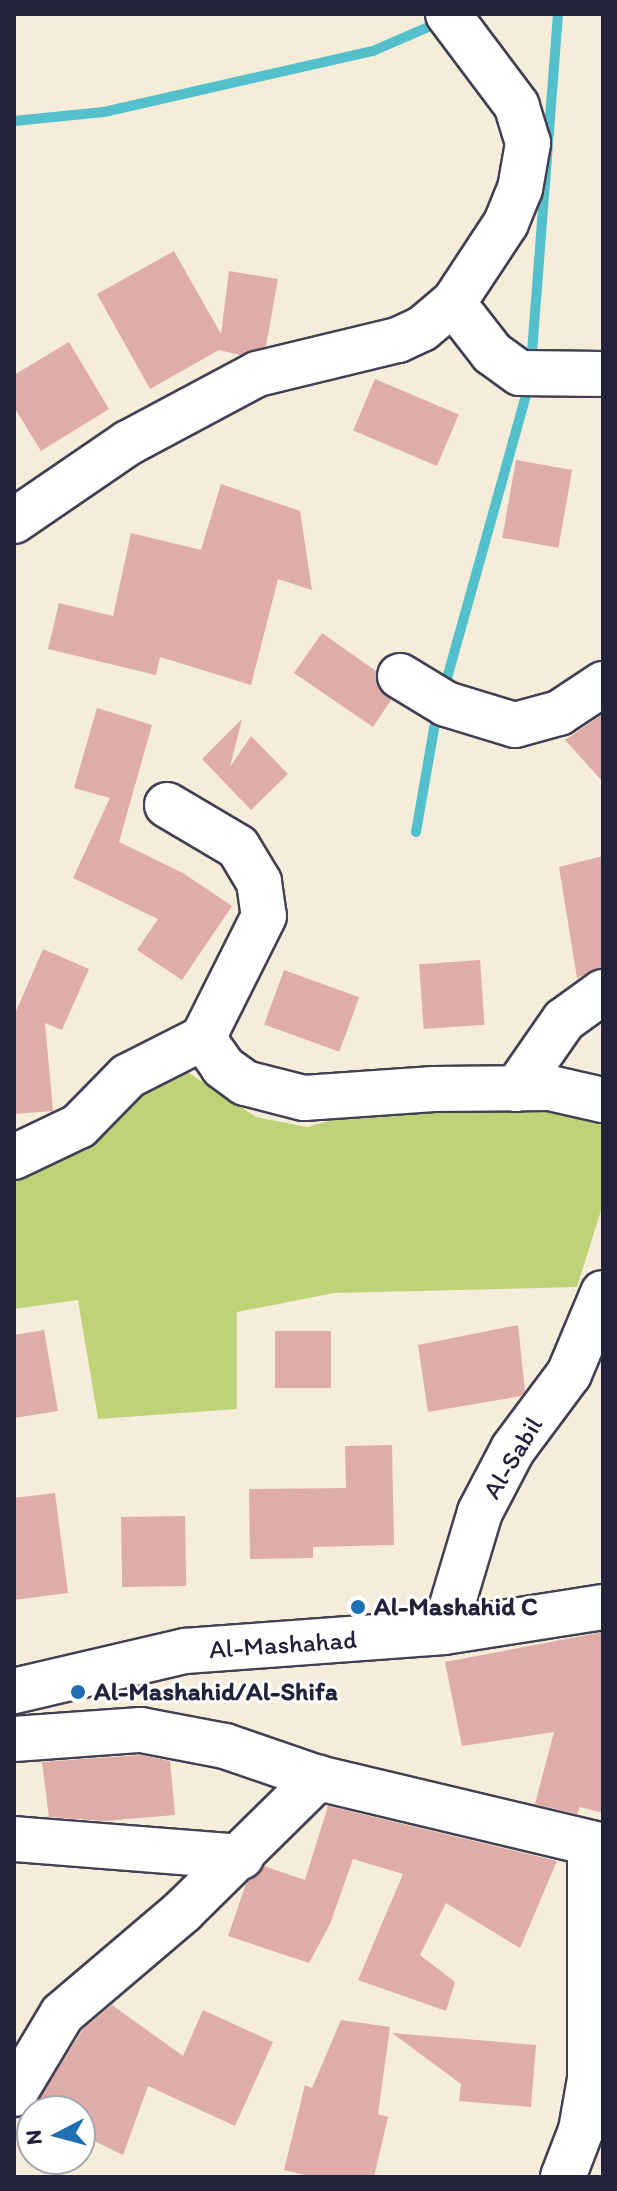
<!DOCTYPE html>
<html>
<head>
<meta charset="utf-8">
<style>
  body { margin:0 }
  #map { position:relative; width:617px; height:2191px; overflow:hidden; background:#f5ecd9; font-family:Itim,sans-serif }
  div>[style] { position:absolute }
  .green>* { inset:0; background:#bed377 }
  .stream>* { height:10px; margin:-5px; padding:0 5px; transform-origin:5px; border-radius:5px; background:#53c0cb }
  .building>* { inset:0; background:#dfada8; transform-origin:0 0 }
  .roads { filter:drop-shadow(2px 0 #424053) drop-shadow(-2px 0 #424053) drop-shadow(0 2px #424053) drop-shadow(0 -2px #424053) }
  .minor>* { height:44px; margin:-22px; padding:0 22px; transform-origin:22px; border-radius:22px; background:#fff }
  .dots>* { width:22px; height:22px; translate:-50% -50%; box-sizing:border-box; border:4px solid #fff; border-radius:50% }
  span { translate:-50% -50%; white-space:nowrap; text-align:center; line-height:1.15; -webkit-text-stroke:6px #fff; paint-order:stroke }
  .street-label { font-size:26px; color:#22223b }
  .poi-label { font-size:26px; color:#22223b; font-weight:700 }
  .left { translate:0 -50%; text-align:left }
  .frame { position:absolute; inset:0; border:16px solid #22223b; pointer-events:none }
  .north { position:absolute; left:16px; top:2095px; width:80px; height:80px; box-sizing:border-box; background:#fff; border:2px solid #a7a7b1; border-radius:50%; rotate:264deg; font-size:22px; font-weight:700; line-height:32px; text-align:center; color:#22223b }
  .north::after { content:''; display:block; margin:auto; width:28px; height:36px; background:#1f6fb2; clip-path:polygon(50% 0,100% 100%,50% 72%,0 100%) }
</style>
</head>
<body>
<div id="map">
  <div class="green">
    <div style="clip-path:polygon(186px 1071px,256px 1117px,307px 1127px,381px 1107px,603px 1110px,603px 1204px,577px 1287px,334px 1293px,237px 1312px,237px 1409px,98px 1419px,78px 1300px,14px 1309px,14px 1181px,52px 1164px,132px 1084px)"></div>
  </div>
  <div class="stream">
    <div style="left:14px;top:121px;width:90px;rotate:-5.7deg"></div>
    <div style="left:104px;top:112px;width:276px;rotate:-12.8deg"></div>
    <div style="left:373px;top:51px;width:75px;rotate:-23.5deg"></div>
    <div style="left:531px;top:365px;width:352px;rotate:-85.6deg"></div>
    <div style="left:444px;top:689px;width:316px;rotate:-74.4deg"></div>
    <div style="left:416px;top:832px;width:122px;rotate:-80.1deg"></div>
  </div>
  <div class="building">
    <div style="clip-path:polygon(174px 251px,221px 334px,229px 271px,278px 279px,266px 346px,240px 355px,219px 350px,150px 389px,97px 294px)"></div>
    <div style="clip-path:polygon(69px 342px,109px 409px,41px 451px,14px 407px,14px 375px)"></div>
    <div style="left:375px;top:379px;width:91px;height:56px;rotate:23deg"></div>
    <div style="left:516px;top:460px;width:57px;height:79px;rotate:10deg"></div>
    <div style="clip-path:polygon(221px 484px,300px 511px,312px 590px,278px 579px,251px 685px,160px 657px,156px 675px,48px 649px,59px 603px,113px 616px,131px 533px,201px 550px)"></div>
    <div style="clip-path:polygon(322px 633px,376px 671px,378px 687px,391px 700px,373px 727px,294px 673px)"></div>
    <div style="clip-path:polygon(97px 708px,152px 725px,119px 842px,183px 873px,232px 906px,182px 980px,137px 950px,158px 919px,73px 878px,110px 798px,74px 788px)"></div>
    <div style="clip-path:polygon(603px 714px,603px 782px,565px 740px)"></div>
    <div style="clip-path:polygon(242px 719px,230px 767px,251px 736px,288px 774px,251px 810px,202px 759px)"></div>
    <div style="clip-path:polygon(603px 856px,603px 967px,577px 978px,559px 867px)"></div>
    <div style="clip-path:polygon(43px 949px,89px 969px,62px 1030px,45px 1023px,53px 1111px,14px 1114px,14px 1016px)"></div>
    <div style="left:480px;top:960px;width:65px;height:61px;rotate:86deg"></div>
    <div style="left:284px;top:970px;width:80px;height:58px;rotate:20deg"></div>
    <div style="clip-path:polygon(518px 1325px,525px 1391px,521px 1396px,428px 1412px,418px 1345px)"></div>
    <div style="clip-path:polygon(44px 1330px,58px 1411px,14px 1418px,14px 1335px)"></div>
    <div style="left:275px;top:1331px;width:56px;height:57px"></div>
    <div style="clip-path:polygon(392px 1445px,394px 1545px,313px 1547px,313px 1558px,250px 1559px,249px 1489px,346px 1488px,345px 1446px)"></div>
    <div style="clip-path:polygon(55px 1493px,68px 1593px,14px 1600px,14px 1498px)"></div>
    <div style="left:185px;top:1516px;width:70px;height:64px;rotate:89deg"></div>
    <div style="clip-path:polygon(603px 1632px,603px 1813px,580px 1807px,577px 1814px,535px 1804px,554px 1732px,462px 1746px,445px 1662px)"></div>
    <div style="clip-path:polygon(140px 1755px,170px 1761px,175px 1815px,105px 1821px,49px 1817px,42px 1762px)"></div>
    <div style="clip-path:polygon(328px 1806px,557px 1861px,520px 1948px,446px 1903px,420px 1955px,455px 1982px,446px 2011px,358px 1980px,403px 1874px,353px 1859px,330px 1924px,309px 1963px,228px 1936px,246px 1884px,264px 1866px,305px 1880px)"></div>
    <div style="clip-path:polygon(112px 2005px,183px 2056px,203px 2010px,273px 2042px,235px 2126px,148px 2086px,123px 2155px,80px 2134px,80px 2111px,31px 2111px,83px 2029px)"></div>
    <div style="clip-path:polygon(341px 2020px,390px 2027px,378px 2114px,388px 2117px,374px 2177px,313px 2177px,284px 2170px,305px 2085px,312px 2088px)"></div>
    <div style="clip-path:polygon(392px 2033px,536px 2045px,531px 2107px,459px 2101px,461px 2084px)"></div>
  </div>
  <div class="roads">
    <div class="minor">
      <div style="left:464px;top:317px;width:46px;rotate:52.1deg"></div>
      <div style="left:492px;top:353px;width:34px;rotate:36deg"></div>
      <div style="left:520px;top:373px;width:83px;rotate:0.7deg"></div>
      <div style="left:14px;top:521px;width:138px;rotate:-34.4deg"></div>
      <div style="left:128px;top:443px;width:146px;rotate:-28.1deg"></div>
      <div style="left:257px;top:374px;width:145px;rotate:-13.6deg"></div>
      <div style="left:398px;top:340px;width:26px;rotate:-25deg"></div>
      <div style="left:422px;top:329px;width:42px;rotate:-40.2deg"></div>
      <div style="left:454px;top:302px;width:95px;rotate:-56.6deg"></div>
      <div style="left:506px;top:223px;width:37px;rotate:-68deg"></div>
      <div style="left:520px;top:189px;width:47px;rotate:-80.1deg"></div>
      <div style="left:528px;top:143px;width:39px;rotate:-107deg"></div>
      <div style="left:517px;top:106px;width:115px;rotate:-126.9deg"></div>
      <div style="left:400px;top:676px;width:54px;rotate:31.3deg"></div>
      <div style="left:446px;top:704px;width:72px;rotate:16.9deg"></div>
      <div style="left:515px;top:725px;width:46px;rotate:-15.3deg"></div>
      <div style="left:559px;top:713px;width:53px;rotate:-33.4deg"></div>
      <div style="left:167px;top:805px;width:82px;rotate:30.6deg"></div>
      <div style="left:238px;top:847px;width:41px;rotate:59deg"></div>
      <div style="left:259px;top:882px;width:34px;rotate:82deg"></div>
      <div style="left:264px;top:916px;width:136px;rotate:116.6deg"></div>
      <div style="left:516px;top:1089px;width:84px;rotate:-55.2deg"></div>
      <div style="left:564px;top:1020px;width:48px;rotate:-35.7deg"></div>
      <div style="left:14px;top:1157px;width:72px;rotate:-25.5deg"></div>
      <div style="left:79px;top:1126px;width:70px;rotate:-45.6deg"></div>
      <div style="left:128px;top:1076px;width:84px;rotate:-26.9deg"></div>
      <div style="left:203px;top:1038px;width:35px;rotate:55deg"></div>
      <div style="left:223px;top:1067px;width:27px;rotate:36deg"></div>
      <div style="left:245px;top:1083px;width:61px;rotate:14.3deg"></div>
      <div style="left:304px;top:1098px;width:130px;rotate:-4deg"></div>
      <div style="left:434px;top:1089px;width:116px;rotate:-0.5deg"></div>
      <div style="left:550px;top:1088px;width:54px;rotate:12.8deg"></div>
      <div style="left:444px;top:1632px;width:125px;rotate:-73.3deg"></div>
      <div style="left:480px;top:1512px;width:71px;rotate:-62.4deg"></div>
      <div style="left:513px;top:1449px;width:94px;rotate:-53.3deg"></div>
      <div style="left:569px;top:1374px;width:88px;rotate:-67.2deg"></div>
      <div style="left:14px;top:1691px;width:176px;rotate:-13.2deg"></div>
      <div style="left:185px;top:1651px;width:260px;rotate:-4.2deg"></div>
      <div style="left:444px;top:1632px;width:161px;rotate:-8.9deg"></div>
      <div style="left:14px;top:1739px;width:127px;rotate:-4.1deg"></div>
      <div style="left:141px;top:1730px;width:86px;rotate:10.8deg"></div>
      <div style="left:225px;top:1746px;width:98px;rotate:19deg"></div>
      <div style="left:318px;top:1778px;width:293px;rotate:13.4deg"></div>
      <div style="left:14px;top:1839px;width:228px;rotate:4.5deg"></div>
      <div style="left:14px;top:2094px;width:93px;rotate:-59deg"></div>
      <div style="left:62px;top:2014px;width:159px;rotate:-40.4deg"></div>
      <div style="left:183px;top:1911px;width:190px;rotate:-44.6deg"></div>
      <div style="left:563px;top:2177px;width:50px;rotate:-69deg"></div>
      <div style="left:581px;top:2130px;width:52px;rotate:-80deg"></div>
      <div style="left:590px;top:2079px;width:236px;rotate:-90deg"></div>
    </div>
  </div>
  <div class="dots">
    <div style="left:358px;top:1607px;background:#1f6fb2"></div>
    <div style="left:78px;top:1692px;background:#1f6fb2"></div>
  </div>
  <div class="street-label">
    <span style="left:513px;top:1458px;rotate:-59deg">Al-Sabil</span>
    <span style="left:283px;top:1645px;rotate:-4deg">Al-Mashahad</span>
  </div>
  <div class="poi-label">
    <span class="left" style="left:374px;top:1607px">Al-Mashahid C</span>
    <span class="left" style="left:94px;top:1692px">Al-Mashahid/Al-Shifa</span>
  </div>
  <div class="frame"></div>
  <div class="north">N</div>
</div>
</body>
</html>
